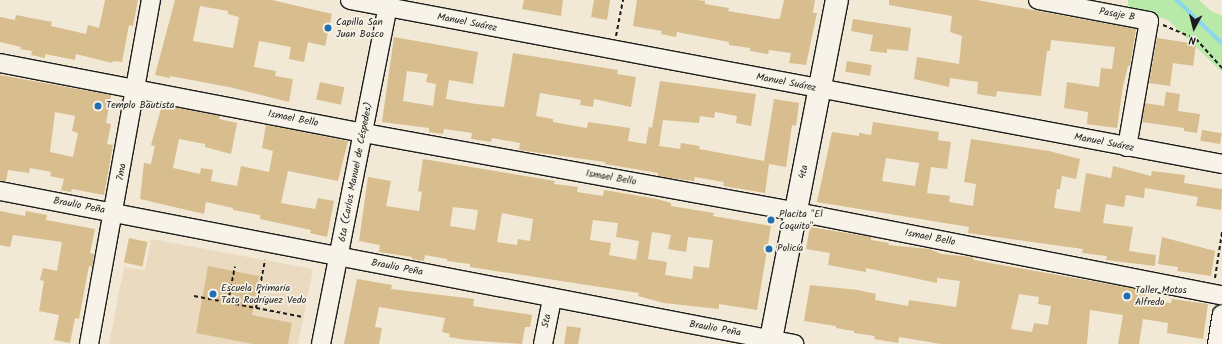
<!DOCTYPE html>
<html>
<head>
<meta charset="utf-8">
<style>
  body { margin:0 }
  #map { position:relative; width:1222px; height:344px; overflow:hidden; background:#f1e8d6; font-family:Kalam,sans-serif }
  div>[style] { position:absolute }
  .built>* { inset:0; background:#eadbc0 }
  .green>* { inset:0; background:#b8e9a9 }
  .stream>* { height:3.5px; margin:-1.75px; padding:0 1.75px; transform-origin:1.75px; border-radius:1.75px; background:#8bd7eb }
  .building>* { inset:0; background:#d8bd8e; transform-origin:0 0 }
  .path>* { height:2px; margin-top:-1px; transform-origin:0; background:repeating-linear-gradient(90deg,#1c1c1c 0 4px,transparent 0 7px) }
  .roads { filter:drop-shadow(1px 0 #1c1c1c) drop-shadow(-1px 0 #1c1c1c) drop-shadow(0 1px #1c1c1c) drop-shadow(0 -1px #1c1c1c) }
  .minor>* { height:18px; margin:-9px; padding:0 9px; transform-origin:9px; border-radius:9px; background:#f7f3e8 }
  .major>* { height:22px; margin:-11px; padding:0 11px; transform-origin:11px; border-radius:11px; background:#f7f3e8 }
  .dots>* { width:11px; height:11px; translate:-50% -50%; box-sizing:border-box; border:2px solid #f7f3e8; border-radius:50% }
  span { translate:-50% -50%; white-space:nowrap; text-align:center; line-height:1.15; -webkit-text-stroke:3.5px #f7f3e8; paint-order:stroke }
  .street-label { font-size:10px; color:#1c1c1c }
  .poi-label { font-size:10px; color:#1c1c1c }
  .left { translate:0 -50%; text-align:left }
  .north { position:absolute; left:1174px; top:8px; width:40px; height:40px; -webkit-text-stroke:3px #f7f3e8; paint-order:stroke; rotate:187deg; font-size:11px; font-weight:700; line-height:16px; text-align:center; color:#1c1c1c }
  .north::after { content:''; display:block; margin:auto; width:14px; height:18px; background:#1c1c1c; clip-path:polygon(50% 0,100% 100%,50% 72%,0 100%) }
</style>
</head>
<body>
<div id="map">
  <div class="built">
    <div style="clip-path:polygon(151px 239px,313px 269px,298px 344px,109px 344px,124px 267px,145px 270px)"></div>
  </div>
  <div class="green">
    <div style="clip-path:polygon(1128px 0,1199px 0,1211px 11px,1222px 16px,1222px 72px,1168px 20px,1128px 6px)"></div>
  </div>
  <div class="stream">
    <div style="left:1177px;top:0;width:62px;rotate:43.7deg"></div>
  </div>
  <div class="building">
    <div style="clip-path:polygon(105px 0,138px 0,133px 26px,129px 25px,122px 62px,113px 61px,112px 63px,76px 54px,75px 60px,45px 54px,45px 58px,31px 55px,32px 51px,20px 49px,21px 47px,0 42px,0 17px,15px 20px,16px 15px,52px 22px,51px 26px,86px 34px,88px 25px,99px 28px)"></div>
    <div style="clip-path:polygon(evenodd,175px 0,272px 0,332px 14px,325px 46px,308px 42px,304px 62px,289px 59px,291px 47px,259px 41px,254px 67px,276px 71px,275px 76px,293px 79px,289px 102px,229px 87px,170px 76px,170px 78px,155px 75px,175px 0,200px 6px,228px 11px,228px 14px,239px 17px,233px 48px,193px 41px,200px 6px)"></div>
    <div style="clip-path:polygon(524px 0,563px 0,561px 16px,522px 9px)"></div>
    <div style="clip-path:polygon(594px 0,610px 0,607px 20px,591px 17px)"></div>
    <div style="clip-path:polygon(637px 0,697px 0,705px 1px,705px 4px,729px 8px,728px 11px,776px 19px,780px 18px,784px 0,815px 0,813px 13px,817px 13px,806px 65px,789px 63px,791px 53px,769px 50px,768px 54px,750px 51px,750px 48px,729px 45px,729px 42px,677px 32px,676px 37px,661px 34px,662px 31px,633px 26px)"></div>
    <div style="clip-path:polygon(889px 0,977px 0,1136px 29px,1130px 66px,1128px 66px,1123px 86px,1117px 128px,1087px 124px,1088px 112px,1064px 108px,1067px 82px,1099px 87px,1101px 68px,1112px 69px,1115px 47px,1051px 40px,1050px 51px,1047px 51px,1041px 96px,997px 91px,996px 97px,977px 94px,978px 82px,950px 78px,949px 87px,914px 79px,917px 57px,959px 64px,962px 36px,950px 32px,952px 16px,889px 5px)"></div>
    <div style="clip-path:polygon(853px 19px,911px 28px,908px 51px,887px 49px,887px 53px,870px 51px,873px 35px,851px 31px)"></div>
    <div style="clip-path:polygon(evenodd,394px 37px,478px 52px,473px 84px,449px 80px,446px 99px,476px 104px,504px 107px,513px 53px,618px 70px,617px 74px,636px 77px,631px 107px,594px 99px,593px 107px,580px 105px,581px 100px,540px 93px,536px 116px,553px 119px,553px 122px,587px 128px,588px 122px,630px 128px,628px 141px,646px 144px,649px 127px,652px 128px,660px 81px,756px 94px,751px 126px,736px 123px,737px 116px,715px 112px,714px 118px,700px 116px,699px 123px,663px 120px,659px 146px,680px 149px,681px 143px,700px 146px,699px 149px,764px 161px,774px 99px,799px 103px,796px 126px,792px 125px,786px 167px,769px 164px,765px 193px,723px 186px,724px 182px,695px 177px,694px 181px,670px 178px,658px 176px,658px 173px,605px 164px,605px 162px,519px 150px,520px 143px,492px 138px,491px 142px,471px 139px,472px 133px,444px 129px,443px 134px,429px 132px,429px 128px,382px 122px,394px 37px,407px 71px,428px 74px,426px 82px,436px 84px,433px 106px,403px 101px,407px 71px)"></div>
    <div style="clip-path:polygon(1157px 38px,1196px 44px,1193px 66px,1173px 63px,1170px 86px,1149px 83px)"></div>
    <div style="left:847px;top:61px;width:25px;height:11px;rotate:9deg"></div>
    <div style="clip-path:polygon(evenodd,0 75px,111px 95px,106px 123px,111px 124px,107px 144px,113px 145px,104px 195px,72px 189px,71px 192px,61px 190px,64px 179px,50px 176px,51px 172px,30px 168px,29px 173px,8px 170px,6px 181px,0 181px,0 75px,55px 112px,75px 116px,72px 131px,78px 133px,73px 157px,50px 152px,55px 112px)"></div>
    <div style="left:320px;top:82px;width:25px;height:18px;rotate:12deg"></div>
    <div style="clip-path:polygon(1166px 92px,1180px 94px,1178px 111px,1200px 114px,1197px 133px,1184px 131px,1184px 128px,1142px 122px,1145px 103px,1164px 106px)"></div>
    <div style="clip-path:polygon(162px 105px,220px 116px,219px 119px,237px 123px,231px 154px,205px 147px,205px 144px,179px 139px,173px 168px,200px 174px,201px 168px,213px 170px,211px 181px,237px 186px,241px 166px,269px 172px,273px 151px,262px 148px,266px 125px,348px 141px,338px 181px,288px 171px,281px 203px,315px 209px,318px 198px,334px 201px,327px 237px,310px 233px,311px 230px,260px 219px,260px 215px,233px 210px,233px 208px,206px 202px,204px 214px,140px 199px,144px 163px,151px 164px,155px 146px,151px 145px)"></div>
    <div style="clip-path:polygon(evenodd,873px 122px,939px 132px,938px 140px,951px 142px,947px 169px,931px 167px,927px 193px,950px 196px,949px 202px,973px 206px,976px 184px,964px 182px,971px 139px,1049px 151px,1080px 159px,1076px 179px,1062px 176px,1060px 189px,1057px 189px,1054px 208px,1080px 212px,1086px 173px,1111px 178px,1113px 166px,1151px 176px,1152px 171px,1185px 175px,1184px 183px,1222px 189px,1221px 210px,1196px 206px,1198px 197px,1145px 188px,1144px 198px,1126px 195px,1124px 207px,1106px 204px,1103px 223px,1133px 227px,1129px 251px,1156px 255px,1155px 266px,1106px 260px,1107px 256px,1082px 253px,1083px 249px,968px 233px,969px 227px,817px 202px,832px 132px,859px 136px,859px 133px,871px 135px,873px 122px,886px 158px,919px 163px,915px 186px,882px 181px,886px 158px)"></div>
    <div style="left:1202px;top:130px;width:20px;height:11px;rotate:9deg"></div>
    <div style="clip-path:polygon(evenodd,423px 159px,555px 181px,554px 184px,578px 187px,577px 192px,603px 196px,604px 190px,657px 199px,671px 203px,671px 206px,714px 213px,713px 216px,771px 226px,757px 310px,719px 304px,719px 309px,664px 303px,638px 296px,639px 293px,470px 267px,470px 264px,447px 261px,447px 259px,425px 255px,424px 261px,412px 259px,412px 257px,379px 252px,380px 245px,359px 241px,368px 177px,391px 181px,386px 206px,419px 211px,422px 192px,418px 191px,423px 159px,453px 207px,478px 210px,475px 230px,450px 226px,453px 207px,423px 159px,502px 213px,533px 219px,530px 241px,518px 239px,517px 245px,497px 242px,502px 213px,423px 159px,593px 220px,618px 223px,616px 237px,639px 241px,636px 260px,609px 255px,611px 243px,590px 240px,593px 220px,423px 159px,652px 232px,671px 235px,668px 249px,686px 252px,688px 237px,713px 240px,709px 268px,694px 266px,692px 279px,665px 275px,667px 262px,648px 259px,652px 232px)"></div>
    <div style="clip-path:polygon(0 211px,25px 216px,26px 211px,47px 215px,46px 220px,95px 229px,90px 253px,94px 254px,92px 267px,89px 266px,79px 319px,75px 318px,70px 343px,54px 340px,59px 315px,39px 311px,44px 281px,40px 280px,43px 268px,57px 271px,62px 242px,13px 235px,10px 247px,0 245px)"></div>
    <div style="clip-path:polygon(evenodd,810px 227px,871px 237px,871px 240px,889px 243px,888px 245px,930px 249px,941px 254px,972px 257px,974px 260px,1147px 291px,1146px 299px,1171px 303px,1172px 299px,1208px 304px,1203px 339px,1167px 333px,1168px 323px,1143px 319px,1139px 344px,1118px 344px,1123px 315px,1090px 310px,1087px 344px,941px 344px,899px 337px,898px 343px,874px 339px,875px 336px,854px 333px,854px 331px,836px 328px,836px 326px,804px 321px,810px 285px,858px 290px,876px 294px,875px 300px,908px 306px,909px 300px,956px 307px,960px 281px,937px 278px,937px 283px,866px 268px,866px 272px,828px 265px,830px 253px,806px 249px,810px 227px,1019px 294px,1039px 297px,1038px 304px,1051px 306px,1048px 325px,1034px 323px,1032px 332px,1011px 329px,1019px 294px)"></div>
    <div style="clip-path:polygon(1162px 237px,1215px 251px,1211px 276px,1177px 271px,1178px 267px,1158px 264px)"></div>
    <div style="left:129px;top:238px;width:19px;height:25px;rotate:12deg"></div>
    <div style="clip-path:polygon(208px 266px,259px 276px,252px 315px,292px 323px,288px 344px,253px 344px,196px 333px)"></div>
    <div style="clip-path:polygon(357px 279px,392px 285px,391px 289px,474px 299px,473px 306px,532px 315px,530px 327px,525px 327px,522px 344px,467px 340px,449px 337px,450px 334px,442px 332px,445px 318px,379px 307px,375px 327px,382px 328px,379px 344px,344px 344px)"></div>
    <div style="clip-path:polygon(567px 326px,581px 328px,578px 344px,564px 344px)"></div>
  </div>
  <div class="path">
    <div style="left:1163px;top:25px;width:36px;rotate:23deg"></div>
    <div style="left:1196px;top:39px;width:39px;rotate:48deg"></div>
    <div style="left:616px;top:36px;width:37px;rotate:-79deg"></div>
    <div style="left:1215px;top:278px;width:47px;rotate:-81.3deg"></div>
    <div style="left:194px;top:296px;width:111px;rotate:10.9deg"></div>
    <div style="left:228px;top:302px;width:36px;rotate:-79deg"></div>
    <div style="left:256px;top:308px;width:49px;rotate:-79.4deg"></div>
  </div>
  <div class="roads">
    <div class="minor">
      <div style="left:350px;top:0;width:887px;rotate:10.65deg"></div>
      <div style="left:1038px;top:0;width:113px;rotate:10.7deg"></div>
      <div style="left:1149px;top:21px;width:128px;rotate:99.9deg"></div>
      <div style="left:0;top:63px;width:371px;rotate:10.9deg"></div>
      <div style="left:364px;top:133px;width:440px;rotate:10.3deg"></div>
      <div style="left:797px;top:212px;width:433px;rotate:11.1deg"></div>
      <div style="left:0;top:191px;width:809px;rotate:10.91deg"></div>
      <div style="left:89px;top:344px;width:350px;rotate:-79.8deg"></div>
      <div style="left:321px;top:344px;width:351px;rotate:-78.8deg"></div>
      <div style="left:543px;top:344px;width:46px;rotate:-78.7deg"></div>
      <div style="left:1217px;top:344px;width:30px;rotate:-81deg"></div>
    </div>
    <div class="major">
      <div style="left:770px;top:344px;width:350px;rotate:-79deg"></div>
    </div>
  </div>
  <div class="dots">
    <div style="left:328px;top:28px;background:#1f6fb2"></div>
    <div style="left:98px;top:106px;background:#1f6fb2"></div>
    <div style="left:771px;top:220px;background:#1f6fb2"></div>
    <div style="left:769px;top:249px;background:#1f6fb2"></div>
    <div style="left:213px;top:294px;background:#1f6fb2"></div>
    <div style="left:1127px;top:296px;background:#1f6fb2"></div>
  </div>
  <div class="street-label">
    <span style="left:1117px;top:15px;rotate:10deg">Pasaje B</span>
    <span style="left:467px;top:23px;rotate:11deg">Manuel Suárez</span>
    <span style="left:786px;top:83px;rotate:11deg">Manuel Suárez</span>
    <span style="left:293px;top:119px;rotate:11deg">Ismael Bello</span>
    <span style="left:1104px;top:143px;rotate:11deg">Manuel Suárez</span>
    <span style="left:122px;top:172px;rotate:-80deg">7ma</span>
    <span style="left:356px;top:172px;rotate:-79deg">6ta (Carlos Manuel de Céspedes)</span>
    <span style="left:804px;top:172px;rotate:-79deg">4ta</span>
    <span style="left:611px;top:178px;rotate:10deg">Ismael Bello</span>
    <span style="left:79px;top:206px;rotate:11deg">Braulio Peña</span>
    <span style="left:930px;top:238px;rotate:11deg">Ismael Bello</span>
    <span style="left:397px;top:268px;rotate:11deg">Braulio Peña</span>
    <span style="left:547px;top:321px;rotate:-79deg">5ta</span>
    <span style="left:715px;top:329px;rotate:10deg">Braulio Peña</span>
  </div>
  <div class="poi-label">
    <span class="left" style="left:336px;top:28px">Capilla San<br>Juan Bosco</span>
    <span class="left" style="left:106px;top:106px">Templo Bautista</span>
    <span class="left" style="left:779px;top:220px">Placita "El<br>Coquito"</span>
    <span class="left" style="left:777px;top:249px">Policía</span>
    <span class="left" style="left:221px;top:294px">Escuela Primaria<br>Tato Rodríguez Vedo</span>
    <span class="left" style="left:1135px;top:296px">Taller Motos<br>Alfredo</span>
  </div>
  <div class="north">N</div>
</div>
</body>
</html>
